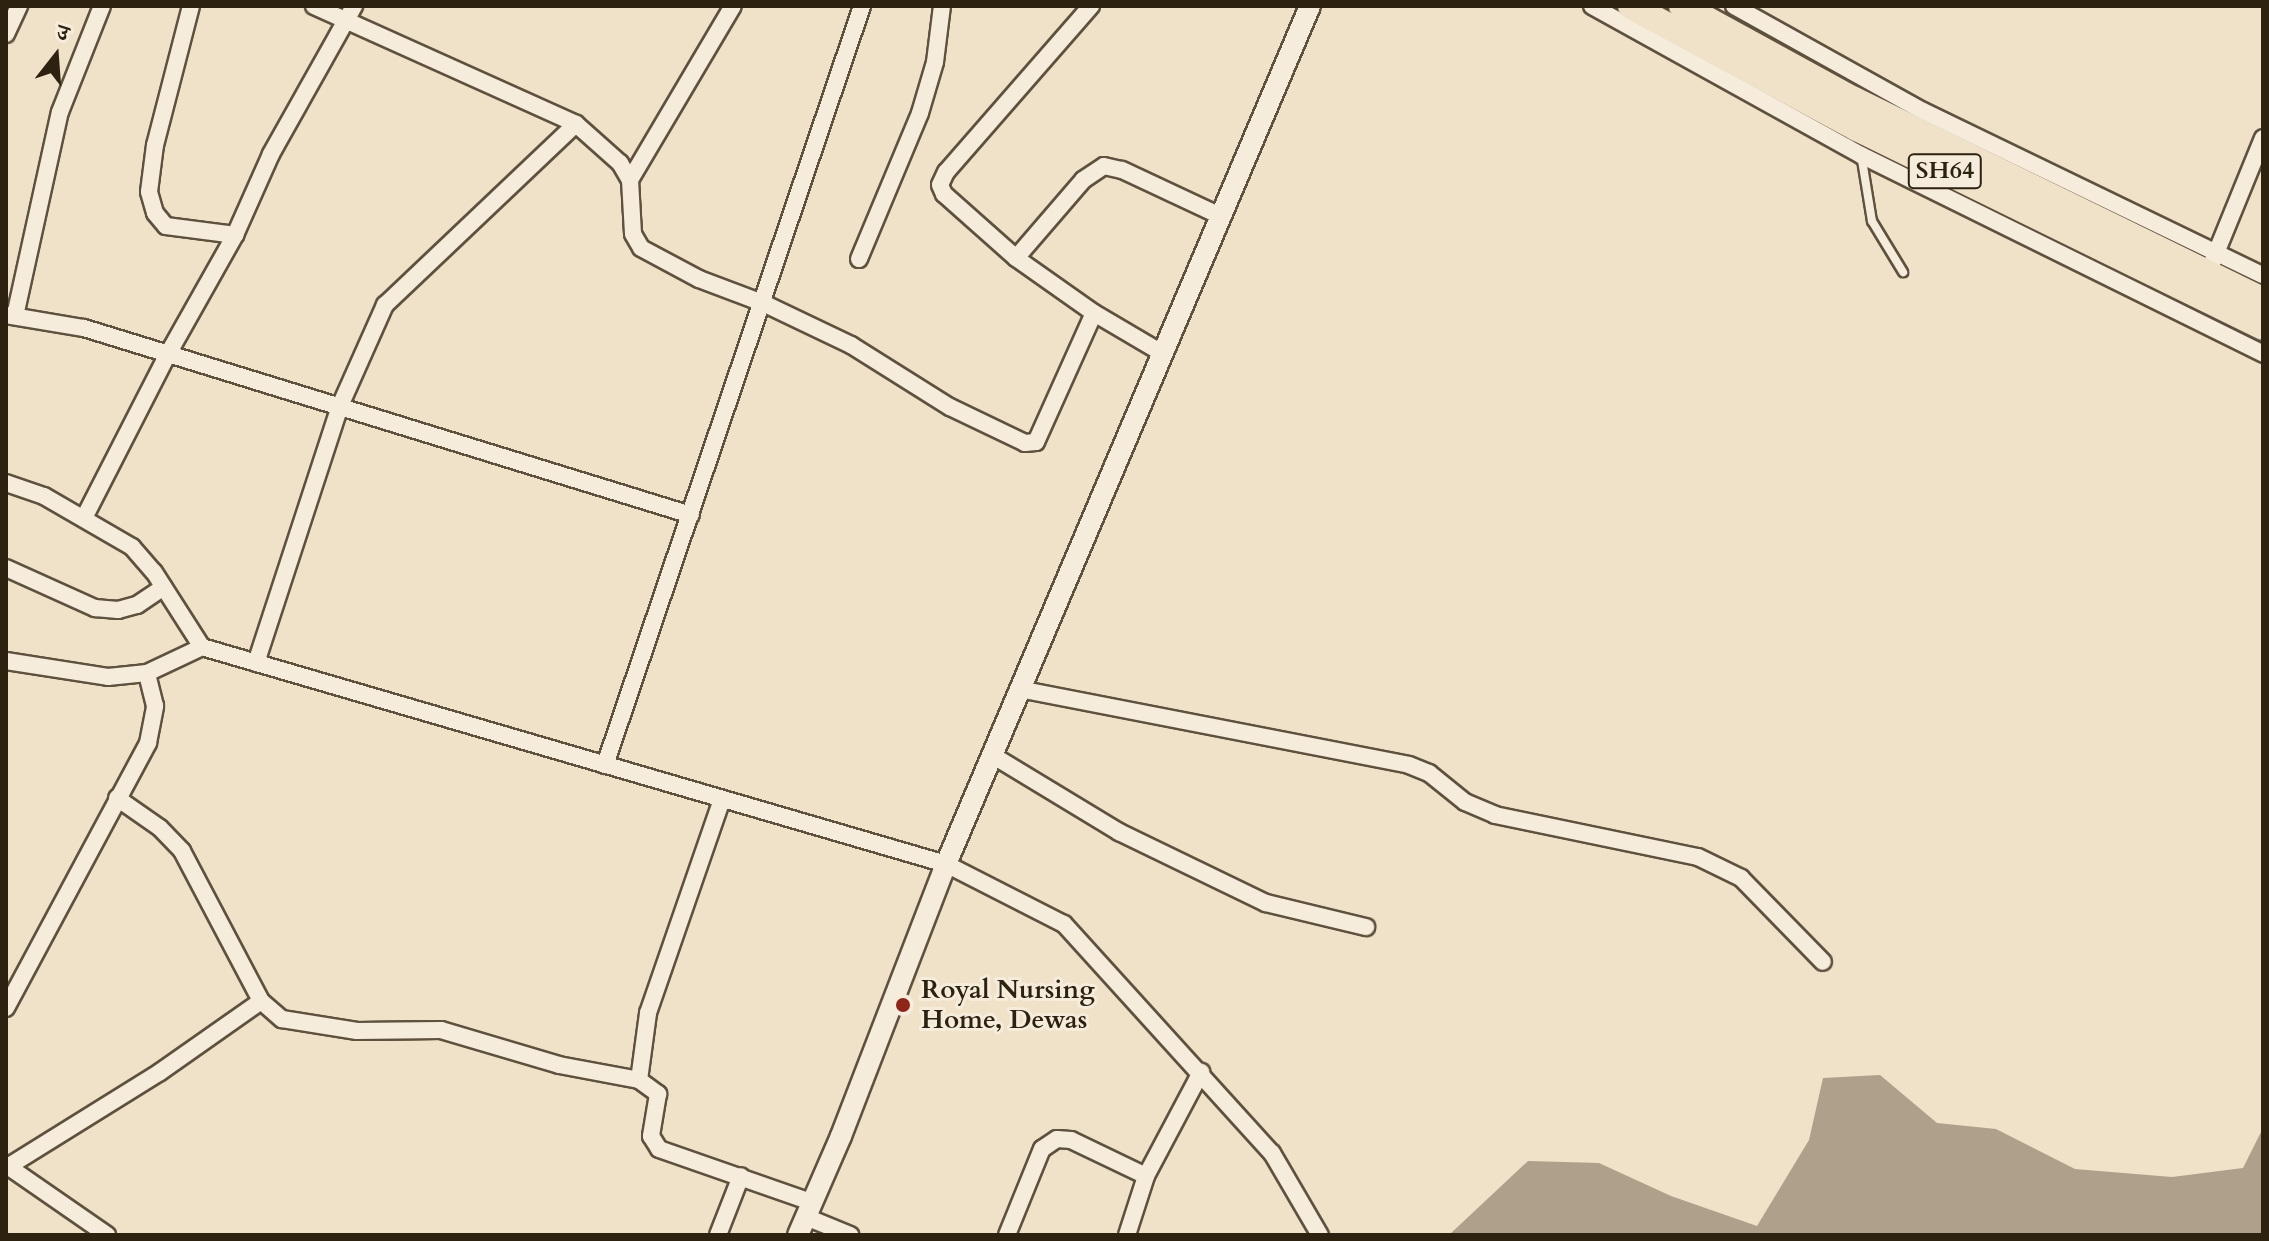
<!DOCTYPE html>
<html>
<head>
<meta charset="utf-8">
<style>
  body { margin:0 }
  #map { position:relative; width:2269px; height:1241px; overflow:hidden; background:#f0e1c9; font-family:Cardo,"Noto Serif Devanagari",serif }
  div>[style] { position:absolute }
  .water>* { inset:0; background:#aea08a }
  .roads { filter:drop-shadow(2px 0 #5e513e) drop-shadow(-2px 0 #5e513e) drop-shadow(0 2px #5e513e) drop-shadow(0 -2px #5e513e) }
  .service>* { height:8px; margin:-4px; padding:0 4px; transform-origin:4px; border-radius:4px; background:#f5ecdc }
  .minor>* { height:16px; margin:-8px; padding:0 8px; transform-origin:8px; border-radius:8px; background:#f5ecdc }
  .tertiary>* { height:20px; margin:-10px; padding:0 10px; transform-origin:10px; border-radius:10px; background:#f5ecdc }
  .primary>* { height:26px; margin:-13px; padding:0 13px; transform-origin:13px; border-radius:13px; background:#f0e1c9 }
  .dots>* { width:22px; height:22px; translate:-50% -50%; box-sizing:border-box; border:4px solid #f5ecdc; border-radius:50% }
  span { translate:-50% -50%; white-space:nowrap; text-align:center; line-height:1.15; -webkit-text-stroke:6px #f5ecdc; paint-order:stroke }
  .shield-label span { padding:2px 6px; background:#f5ecdc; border:2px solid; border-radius:6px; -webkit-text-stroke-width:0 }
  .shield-label { font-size:24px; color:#2d2110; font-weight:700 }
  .poi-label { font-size:26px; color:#2d2110; font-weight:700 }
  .left { translate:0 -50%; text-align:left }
  .frame { position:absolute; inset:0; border:8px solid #2d2110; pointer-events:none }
  .north { position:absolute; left:16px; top:16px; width:80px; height:80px; -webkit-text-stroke:6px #f5ecdc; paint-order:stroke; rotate:17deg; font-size:22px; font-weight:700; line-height:32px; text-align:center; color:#2d2110 }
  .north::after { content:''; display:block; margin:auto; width:28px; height:36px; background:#2d2110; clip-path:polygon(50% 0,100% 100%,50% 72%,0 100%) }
</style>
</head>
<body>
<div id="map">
  <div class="water">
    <div style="clip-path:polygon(1880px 1075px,1937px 1123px,1996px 1129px,2075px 1169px,2172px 1177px,2243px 1168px,2263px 1128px,2263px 1235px,1449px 1235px,1528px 1161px,1599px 1163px,1671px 1196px,1757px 1226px,1809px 1140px,1823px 1078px)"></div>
  </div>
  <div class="roads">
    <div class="service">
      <div style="left:1861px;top:154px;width:68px;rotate:80.7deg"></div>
      <div style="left:1872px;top:221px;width:60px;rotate:58.7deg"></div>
    </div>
    <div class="minor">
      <div style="left:191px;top:6px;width:144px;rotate:104.5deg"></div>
      <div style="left:155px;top:145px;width:47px;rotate:97.3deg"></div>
      <div style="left:149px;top:192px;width:22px;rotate:74deg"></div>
      <div style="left:155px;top:213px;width:17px;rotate:50deg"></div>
      <div style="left:166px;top:226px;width:70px;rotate:7.4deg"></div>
      <div style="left:314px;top:6px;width:287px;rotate:24.2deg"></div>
      <div style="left:576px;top:124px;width:59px;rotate:41.6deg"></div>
      <div style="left:620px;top:163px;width:20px;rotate:60deg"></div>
      <div style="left:630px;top:180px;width:54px;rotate:86.8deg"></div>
      <div style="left:633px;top:234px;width:16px;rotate:60deg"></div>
      <div style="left:641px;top:248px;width:66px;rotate:28.1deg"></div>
      <div style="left:699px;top:279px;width:68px;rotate:20.6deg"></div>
      <div style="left:763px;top:303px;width:98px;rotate:25.5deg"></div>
      <div style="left:851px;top:345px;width:117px;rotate:32.1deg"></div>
      <div style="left:950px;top:407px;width:83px;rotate:25.6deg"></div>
      <div style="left:1025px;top:443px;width:11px;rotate:-5deg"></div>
      <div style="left:1036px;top:442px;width:141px;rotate:-65.8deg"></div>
      <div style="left:1091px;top:6px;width:220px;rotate:131.1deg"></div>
      <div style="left:946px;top:172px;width:14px;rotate:115deg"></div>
      <div style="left:940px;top:185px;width:10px;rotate:66deg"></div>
      <div style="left:944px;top:194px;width:96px;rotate:41.6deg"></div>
      <div style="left:1016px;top:258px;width:95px;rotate:35.2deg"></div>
      <div style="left:1094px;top:313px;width:79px;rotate:30.5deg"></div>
      <div style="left:1592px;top:6px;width:308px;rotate:29deg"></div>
      <div style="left:1861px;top:155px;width:449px;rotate:26.3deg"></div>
      <div style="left:1734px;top:6px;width:216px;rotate:29.1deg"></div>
      <div style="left:1923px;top:111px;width:377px;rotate:25.8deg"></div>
      <div style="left:6px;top:34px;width:31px;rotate:-65deg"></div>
      <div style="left:630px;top:180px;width:202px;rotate:-59.4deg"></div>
      <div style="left:1016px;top:258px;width:103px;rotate:-49.3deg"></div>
      <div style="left:1083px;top:180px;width:25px;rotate:-34deg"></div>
      <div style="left:1104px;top:166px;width:18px;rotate:13deg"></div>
      <div style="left:1122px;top:170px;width:106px;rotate:25.1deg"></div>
      <div style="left:859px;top:259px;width:158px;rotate:-67.3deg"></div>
      <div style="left:920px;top:113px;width:53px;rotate:-73.6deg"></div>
      <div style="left:935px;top:62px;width:56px;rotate:-82.9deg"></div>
      <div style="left:2212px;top:263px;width:135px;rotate:-67.8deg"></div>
      <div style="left:6px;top:315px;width:79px;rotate:9.5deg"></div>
      <div style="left:84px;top:328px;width:635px;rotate:17.12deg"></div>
      <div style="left:15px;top:316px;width:209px;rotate:-77.6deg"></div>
      <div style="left:60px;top:112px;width:114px;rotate:-68.4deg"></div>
      <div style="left:6px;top:483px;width:40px;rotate:18.9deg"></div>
      <div style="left:44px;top:496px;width:102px;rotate:30.1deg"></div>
      <div style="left:132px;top:547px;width:33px;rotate:49deg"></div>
      <div style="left:154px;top:572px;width:89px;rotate:57.4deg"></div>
      <div style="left:84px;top:518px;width:184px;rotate:-62.9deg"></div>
      <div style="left:168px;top:354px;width:137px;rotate:-60.6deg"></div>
      <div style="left:235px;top:235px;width:89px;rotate:-66deg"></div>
      <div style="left:271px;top:154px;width:170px;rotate:-60.7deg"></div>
      <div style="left:6px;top:568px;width:98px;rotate:24.2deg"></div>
      <div style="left:95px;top:608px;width:23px;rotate:5deg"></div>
      <div style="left:118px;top:610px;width:20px;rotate:-15deg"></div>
      <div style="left:137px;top:605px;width:32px;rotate:-34deg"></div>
      <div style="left:6px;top:661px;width:103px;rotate:8.9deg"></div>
      <div style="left:108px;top:677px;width:39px;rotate:-6deg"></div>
      <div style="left:147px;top:673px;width:61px;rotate:-25.3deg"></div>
      <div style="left:202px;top:647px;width:775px;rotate:16.26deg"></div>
      <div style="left:946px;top:864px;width:132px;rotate:27deg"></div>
      <div style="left:1064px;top:924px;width:309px;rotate:47.8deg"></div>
      <div style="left:1272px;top:1153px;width:95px;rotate:59.7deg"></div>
      <div style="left:256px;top:663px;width:270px;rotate:-71.9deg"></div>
      <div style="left:340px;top:406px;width:111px;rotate:-66deg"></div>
      <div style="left:385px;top:305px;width:263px;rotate:-43.5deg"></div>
      <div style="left:1019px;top:689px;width:397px;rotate:11deg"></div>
      <div style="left:1409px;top:765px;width:22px;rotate:22deg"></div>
      <div style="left:1429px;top:773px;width:46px;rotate:38.9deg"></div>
      <div style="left:1465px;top:802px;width:33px;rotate:23deg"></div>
      <div style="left:1495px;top:815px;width:207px;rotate:11.7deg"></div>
      <div style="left:1698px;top:857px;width:48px;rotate:26deg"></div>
      <div style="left:1741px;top:878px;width:117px;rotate:45.7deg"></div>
      <div style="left:992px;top:755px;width:149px;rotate:31.2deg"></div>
      <div style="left:1119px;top:832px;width:163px;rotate:25.8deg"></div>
      <div style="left:1266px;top:903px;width:103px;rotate:13.5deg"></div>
      <div style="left:605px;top:765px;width:801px;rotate:-71.29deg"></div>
      <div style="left:117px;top:798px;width:52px;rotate:34.9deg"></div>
      <div style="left:160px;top:828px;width:32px;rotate:46deg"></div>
      <div style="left:182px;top:851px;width:170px;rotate:62.2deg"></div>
      <div style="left:261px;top:1001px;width:28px;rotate:41deg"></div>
      <div style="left:282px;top:1019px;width:76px;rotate:9.1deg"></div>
      <div style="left:357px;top:1031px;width:84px;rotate:-0.7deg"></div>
      <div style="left:441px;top:1030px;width:123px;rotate:16.5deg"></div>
      <div style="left:559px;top:1065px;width:81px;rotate:10.6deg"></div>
      <div style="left:639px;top:1080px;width:24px;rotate:36deg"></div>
      <div style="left:658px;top:1094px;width:43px;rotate:99.5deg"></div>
      <div style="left:651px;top:1136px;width:15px;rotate:58deg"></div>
      <div style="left:659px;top:1149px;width:161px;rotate:19.2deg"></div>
      <div style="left:6px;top:1008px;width:301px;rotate:-61.8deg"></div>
      <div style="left:148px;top:743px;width:38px;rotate:-79deg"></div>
      <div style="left:155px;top:706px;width:34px;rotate:-104deg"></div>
      <div style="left:639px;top:1080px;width:68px;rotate:-82.3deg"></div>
      <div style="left:648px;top:1013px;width:226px;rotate:-70.9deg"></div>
      <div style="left:6px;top:1165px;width:123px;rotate:34.7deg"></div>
      <div style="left:9px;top:1166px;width:178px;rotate:-31.9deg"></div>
      <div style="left:160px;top:1072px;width:123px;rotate:-35.1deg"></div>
      <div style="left:806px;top:1217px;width:48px;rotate:22.2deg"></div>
      <div style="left:718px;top:1235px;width:63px;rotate:-68.7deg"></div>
      <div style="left:1007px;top:1235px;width:93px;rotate:-67.9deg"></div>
      <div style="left:1042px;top:1149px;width:18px;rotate:-34deg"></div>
      <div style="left:1057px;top:1139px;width:14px;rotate:4deg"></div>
      <div style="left:1071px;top:1140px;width:83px;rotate:25.6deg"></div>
      <div style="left:1127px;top:1235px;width:62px;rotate:-72.1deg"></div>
      <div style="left:1146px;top:1176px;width:118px;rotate:-62.1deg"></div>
    </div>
    <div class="tertiary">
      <div style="left:798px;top:1235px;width:108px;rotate:-66.5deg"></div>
      <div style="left:841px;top:1136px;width:292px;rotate:-68.9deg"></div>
      <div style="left:946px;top:864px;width:932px;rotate:-67.01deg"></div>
    </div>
    <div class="primary">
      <div style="left:1631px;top:6px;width:257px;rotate:28.4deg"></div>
      <div style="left:1857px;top:128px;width:452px;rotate:26.1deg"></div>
      <div style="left:1682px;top:6px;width:196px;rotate:28.7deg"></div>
      <div style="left:1854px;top:100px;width:455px;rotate:26.1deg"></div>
    </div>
  </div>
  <div class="dots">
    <div style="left:903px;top:1005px;background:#8f2418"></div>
  </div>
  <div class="shield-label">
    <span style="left:1945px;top:171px">SH64</span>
  </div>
  <div class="poi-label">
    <span class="left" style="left:921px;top:1005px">Royal Nursing<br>Home, Dewas</span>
  </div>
  <div class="frame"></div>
  <div class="north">उ</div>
</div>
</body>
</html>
